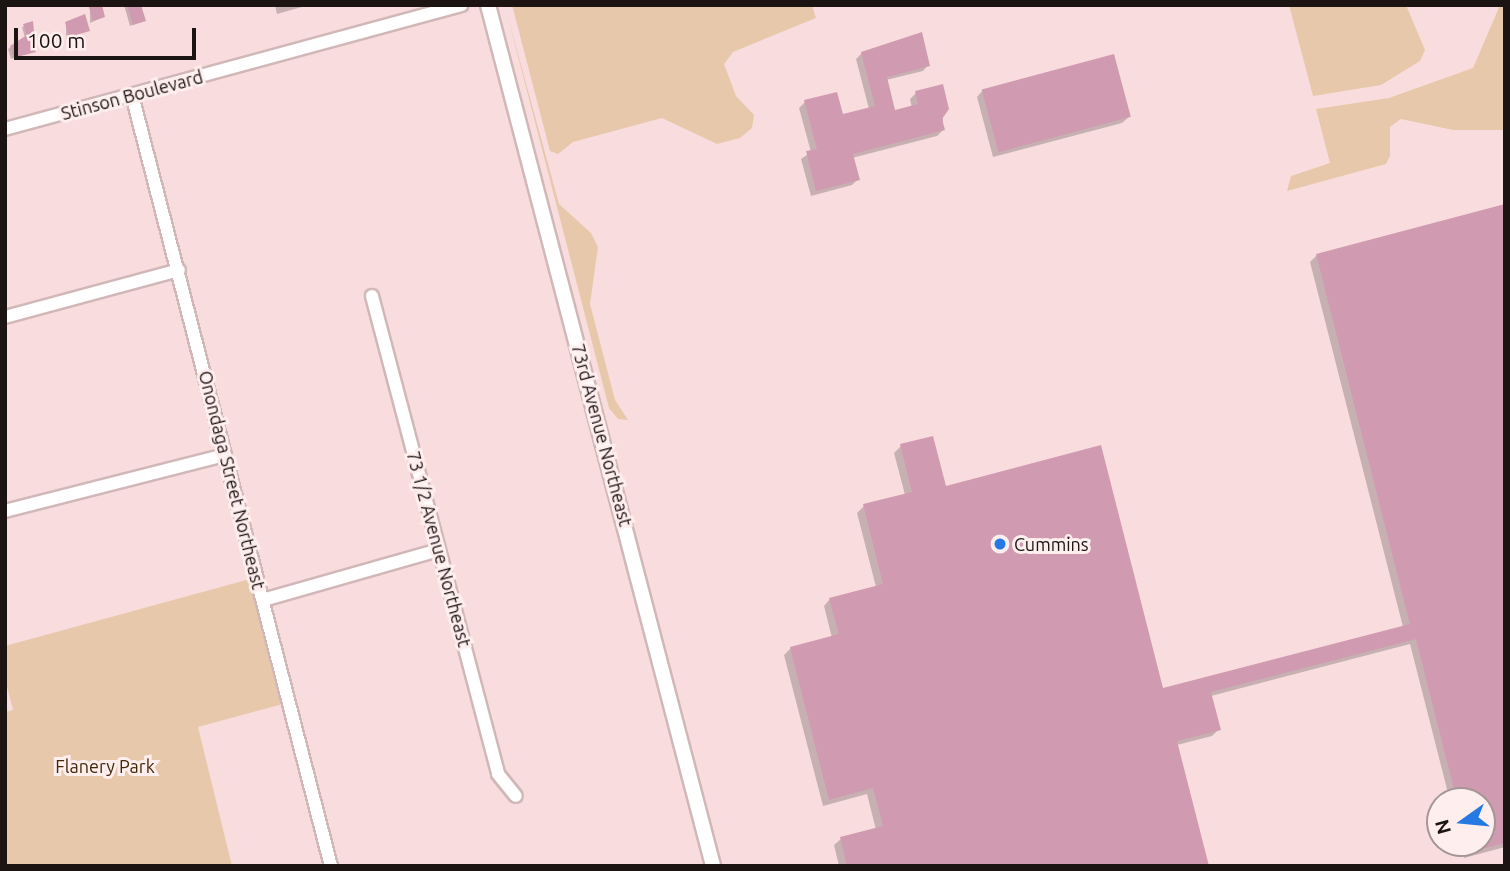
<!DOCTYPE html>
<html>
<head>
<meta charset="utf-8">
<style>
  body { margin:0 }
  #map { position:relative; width:1510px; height:871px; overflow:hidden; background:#f9ddde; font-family:Ubuntu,sans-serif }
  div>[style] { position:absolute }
  .green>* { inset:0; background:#e8c8ab }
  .shadow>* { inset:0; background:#0003 }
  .building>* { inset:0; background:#d09ab0; transform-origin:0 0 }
  .roads { filter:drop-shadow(2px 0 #d1b7b7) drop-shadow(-2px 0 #d1b7b7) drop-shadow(0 2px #d1b7b7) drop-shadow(0 -2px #d1b7b7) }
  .minor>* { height:12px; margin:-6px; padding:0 6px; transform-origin:6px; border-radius:6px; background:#fff }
  .tertiary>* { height:14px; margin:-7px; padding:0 7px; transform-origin:7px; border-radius:7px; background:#fff }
  .dots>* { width:19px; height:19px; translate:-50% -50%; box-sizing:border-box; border:4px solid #feeeee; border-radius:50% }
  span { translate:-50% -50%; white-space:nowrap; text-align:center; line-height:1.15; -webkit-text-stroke:6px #feeeee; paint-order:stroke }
  .street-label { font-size:18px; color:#1c1313 }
  .poi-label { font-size:18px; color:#1c1313 }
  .left { translate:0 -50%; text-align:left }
  .park-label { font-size:18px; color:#422707 }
  .frame { position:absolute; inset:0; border:7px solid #1c1313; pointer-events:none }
  .north { position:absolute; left:1426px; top:787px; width:70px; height:70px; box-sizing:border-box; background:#feeeee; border:2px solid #a49696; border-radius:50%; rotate:255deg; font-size:19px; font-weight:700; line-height:28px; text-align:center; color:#1c1313 }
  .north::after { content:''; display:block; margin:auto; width:24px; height:32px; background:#2579e3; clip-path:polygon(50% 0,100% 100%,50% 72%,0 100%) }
  .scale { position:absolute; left:14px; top:28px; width:182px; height:32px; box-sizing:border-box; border:4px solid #1c1313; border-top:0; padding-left:9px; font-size:21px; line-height:24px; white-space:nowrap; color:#1c1313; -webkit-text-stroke:5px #feeeee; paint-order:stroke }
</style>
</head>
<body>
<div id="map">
  <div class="green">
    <div style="clip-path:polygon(512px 5px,812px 5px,816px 18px,733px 52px,724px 64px,736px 96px,754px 115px,752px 128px,740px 138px,717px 144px,662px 118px,573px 142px,558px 154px,550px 151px)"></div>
    <div style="clip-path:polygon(1289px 5px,1406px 5px,1425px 50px,1420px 61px,1381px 85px,1313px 96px)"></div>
    <div style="clip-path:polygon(1500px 5px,1505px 5px,1505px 130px,1453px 130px,1401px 119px,1390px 127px,1390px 156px,1386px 164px,1287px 191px,1291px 176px,1330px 163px,1316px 109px,1389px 98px,1473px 68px)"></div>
    <div style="clip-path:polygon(506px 10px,559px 204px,591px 233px,598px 247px,590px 304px,615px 400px,628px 420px,618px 419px,609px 408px)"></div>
    <div style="clip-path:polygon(250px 579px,283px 704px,198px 727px,232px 866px,5px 866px,5px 712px,13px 710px,5px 679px,5px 646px)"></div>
  </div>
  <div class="shadow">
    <div style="clip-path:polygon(124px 5px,139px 5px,144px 20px,130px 26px)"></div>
    <div style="clip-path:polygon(275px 5px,309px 5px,277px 14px)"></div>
    <div style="clip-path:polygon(90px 9px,103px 17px,90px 23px)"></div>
    <div style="clip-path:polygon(32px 23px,34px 51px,11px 59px,8px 49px,25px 38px,22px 27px)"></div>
    <div style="clip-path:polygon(66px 23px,88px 30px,66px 39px)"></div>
    <div style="clip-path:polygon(862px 53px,928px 65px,923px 71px,886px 80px,894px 112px,912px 108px,910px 99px,916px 93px,943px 113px,943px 130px,937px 136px,852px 158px,858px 179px,852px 185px,811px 196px,801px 159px,811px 152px,799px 108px,805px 102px,842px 116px,869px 109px,856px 59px)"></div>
    <div style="clip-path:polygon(983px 90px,1129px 117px,1122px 123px,993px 157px,977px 97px)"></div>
    <div style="clip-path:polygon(1505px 206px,1505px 847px,1464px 858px,1460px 843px,1482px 843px,1482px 801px,1450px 801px,1410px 644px,1211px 696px,1219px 729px,1212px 736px,1177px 745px,1207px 866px,839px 866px,834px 845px,841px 839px,876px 830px,867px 794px,823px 806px,784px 655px,791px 648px,832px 638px,824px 606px,830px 599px,876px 587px,857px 513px,864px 506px,905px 495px,894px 453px,901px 446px,1162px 690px,1403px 627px,1310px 262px,1317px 255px)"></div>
  </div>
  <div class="building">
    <div style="clip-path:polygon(95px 5px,102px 5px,105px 17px,93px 21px,89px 7px)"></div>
    <div style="clip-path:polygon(127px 5px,141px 5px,146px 21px,133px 25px)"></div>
    <div style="clip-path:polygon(85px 14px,90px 31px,69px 37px,65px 22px)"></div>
    <div style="clip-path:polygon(33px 21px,36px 52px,13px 58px,10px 46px,27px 35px,23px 24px)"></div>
    <div style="clip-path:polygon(922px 32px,930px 66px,887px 77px,895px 110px,918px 104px,915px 91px,943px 84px,949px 109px,942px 119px,945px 130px,853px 154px,860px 180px,816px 191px,806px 151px,817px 149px,804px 100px,837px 92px,843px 114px,875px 106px,861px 52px)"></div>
    <div style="left:1114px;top:54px;width:65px;height:137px;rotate:75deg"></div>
    <div style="clip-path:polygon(1505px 204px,1505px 843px,1482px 849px,1482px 801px,1457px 801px,1416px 639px,1211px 692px,1221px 730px,1177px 741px,1209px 866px,847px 866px,840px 837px,883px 826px,873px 788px,829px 800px,790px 647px,839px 634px,829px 598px,883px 584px,863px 504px,912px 492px,900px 444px,933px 436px,946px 486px,1101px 445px,1163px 688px,1410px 624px,1316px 254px)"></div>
  </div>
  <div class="roads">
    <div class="minor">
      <div style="left:132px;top:95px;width:796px;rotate:75.53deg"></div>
      <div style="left:5px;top:129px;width:473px;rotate:-15.2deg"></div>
      <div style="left:372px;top:296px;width:494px;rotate:75.2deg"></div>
      <div style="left:498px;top:774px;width:28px;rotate:51deg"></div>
      <div style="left:5px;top:317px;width:180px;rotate:-15.1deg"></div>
      <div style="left:5px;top:511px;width:227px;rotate:-14.3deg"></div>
      <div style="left:263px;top:600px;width:183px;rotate:-15.9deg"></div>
    </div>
    <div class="tertiary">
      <div style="left:488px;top:5px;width:890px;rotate:75.35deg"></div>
    </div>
  </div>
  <div class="dots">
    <div style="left:1000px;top:544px;background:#2579e3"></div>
  </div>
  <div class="street-label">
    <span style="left:132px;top:95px;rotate:-15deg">Stinson Boulevard</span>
    <span style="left:602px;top:435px;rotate:75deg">73rd Avenue Northeast</span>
    <span style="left:232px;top:480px;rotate:76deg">Onondaga Street Northeast</span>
    <span style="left:439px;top:549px;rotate:75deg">73 1/2 Avenue Northeast</span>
  </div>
  <div class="poi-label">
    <span class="left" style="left:1014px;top:544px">Cummins</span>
  </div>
  <div class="park-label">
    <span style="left:105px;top:766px">Flanery Park</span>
  </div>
  <div class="frame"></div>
  <div class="north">N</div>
  <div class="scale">100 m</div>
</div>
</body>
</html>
